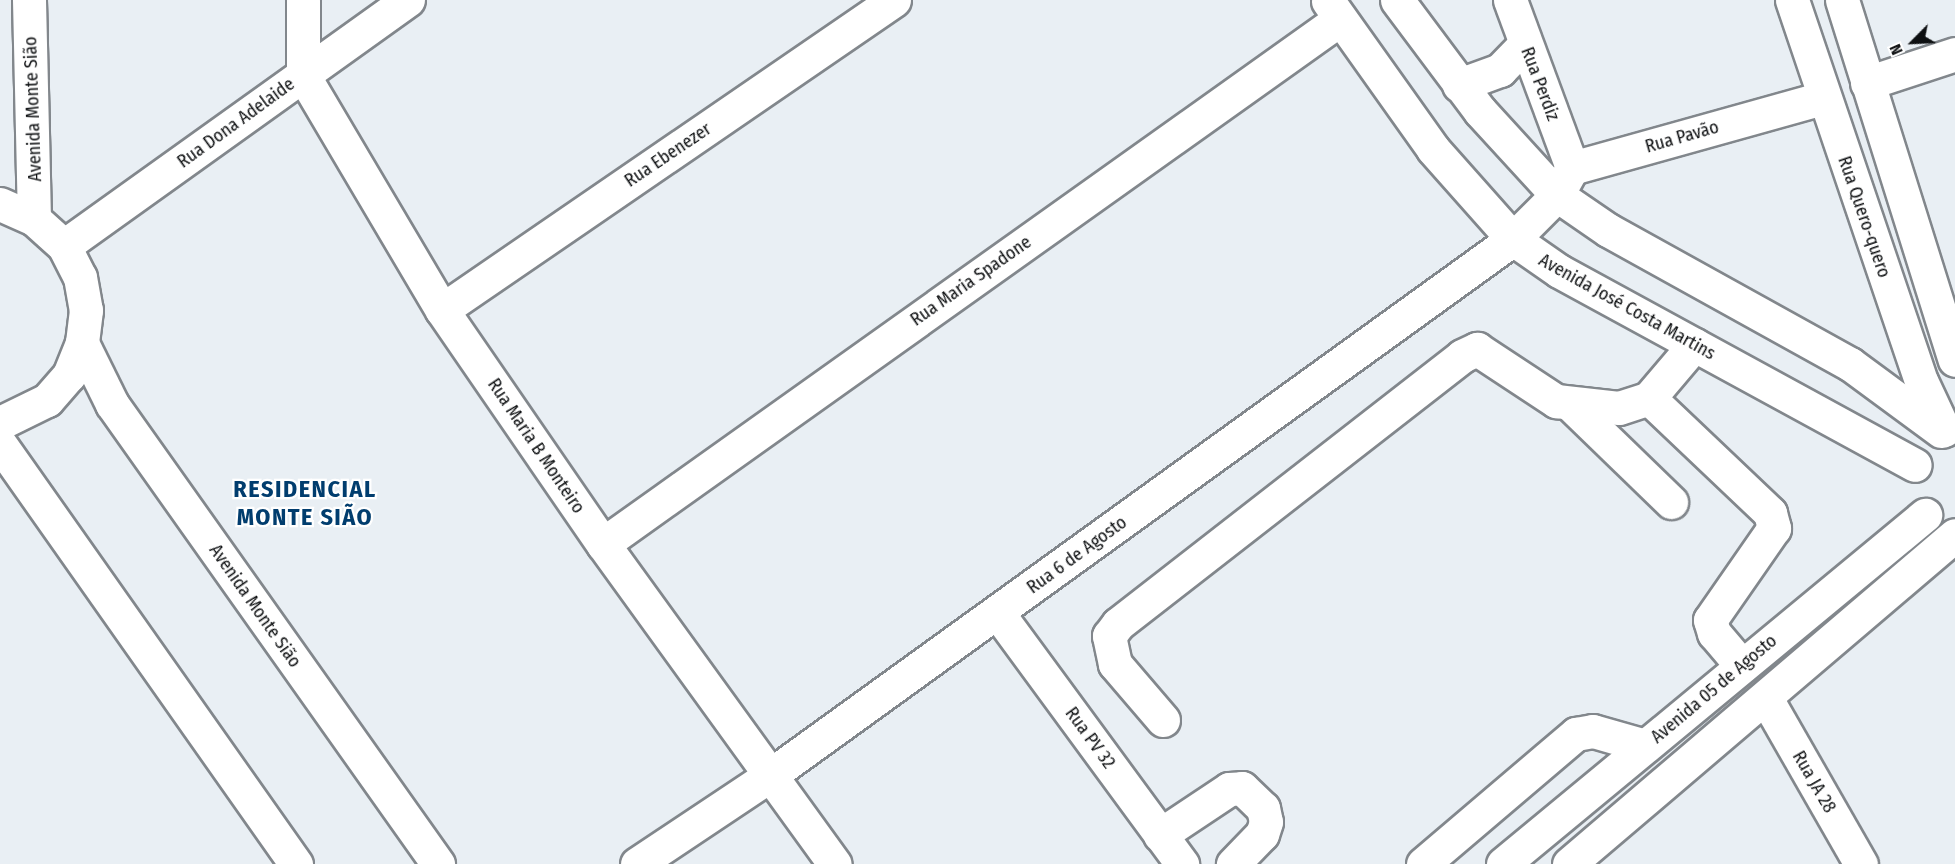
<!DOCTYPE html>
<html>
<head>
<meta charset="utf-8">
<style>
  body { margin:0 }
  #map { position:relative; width:1955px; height:864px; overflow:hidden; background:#e9eff4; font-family:"Fira Sans Condensed",sans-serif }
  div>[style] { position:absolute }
  .roads { filter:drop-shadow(2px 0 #82878c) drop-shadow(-2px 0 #82878c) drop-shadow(0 2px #82878c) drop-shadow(0 -2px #82878c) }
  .minor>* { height:33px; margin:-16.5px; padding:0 16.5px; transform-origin:16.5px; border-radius:16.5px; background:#fff }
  span { translate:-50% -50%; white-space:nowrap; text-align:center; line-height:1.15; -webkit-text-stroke:4.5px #fff; paint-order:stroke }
  .street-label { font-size:18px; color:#0e1012 }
  .district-label { font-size:24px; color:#013d6e; font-weight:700; letter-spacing:1.5px }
  .north { position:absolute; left:1883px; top:12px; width:60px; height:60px; -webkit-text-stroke:4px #fff; paint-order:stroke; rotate:246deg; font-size:16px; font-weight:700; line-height:24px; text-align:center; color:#0e1012 }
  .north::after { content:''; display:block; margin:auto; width:21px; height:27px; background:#0e1012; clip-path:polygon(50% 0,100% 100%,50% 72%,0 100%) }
</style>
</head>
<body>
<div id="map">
  <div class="roads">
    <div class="minor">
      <div style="left:29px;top:0;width:219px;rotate:88.7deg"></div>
      <div style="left:303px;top:0;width:75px;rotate:90deg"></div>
      <div style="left:303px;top:75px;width:273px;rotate:59.4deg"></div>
      <div style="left:442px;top:310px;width:284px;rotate:55.5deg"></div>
      <div style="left:603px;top:544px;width:395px;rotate:54.1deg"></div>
      <div style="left:1397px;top:0;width:139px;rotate:53.2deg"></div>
      <div style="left:1480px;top:111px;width:114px;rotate:47.5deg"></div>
      <div style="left:1557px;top:195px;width:62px;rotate:34.5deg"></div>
      <div style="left:1608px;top:230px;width:277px;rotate:29deg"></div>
      <div style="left:1850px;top:364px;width:113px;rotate:36.4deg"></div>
      <div style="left:1510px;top:0;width:179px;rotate:69.7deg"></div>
      <div style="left:1792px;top:0;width:404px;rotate:71.3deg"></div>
      <div style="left:1922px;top:383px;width:52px;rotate:64.9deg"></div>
      <div style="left:1842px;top:0;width:377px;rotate:72.6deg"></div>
      <div style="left:1328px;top:1px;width:181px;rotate:54.6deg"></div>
      <div style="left:1433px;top:149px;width:120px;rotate:48.4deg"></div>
      <div style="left:1513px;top:239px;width:56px;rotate:34.8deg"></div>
      <div style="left:1559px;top:271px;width:405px;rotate:28.6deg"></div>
      <div style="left:1867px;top:83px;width:93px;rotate:-18.2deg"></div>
      <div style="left:1459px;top:85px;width:44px;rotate:-20.1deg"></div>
      <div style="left:1500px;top:70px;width:36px;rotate:-46deg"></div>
      <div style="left:0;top:204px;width:37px;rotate:24deg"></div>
      <div style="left:34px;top:219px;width:40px;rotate:42deg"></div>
      <div style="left:64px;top:246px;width:35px;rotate:63deg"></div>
      <div style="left:80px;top:277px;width:34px;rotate:80deg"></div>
      <div style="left:86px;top:310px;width:33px;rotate:97deg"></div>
      <div style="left:82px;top:343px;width:35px;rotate:112deg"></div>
      <div style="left:69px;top:375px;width:33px;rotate:131deg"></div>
      <div style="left:47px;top:400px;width:52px;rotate:153.9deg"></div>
      <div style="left:64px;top:246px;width:423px;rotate:-35.6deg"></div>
      <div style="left:442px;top:310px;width:548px;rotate:-34.44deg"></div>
      <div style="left:82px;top:343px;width:68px;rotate:63.8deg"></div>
      <div style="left:112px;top:404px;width:564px;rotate:54.67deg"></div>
      <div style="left:1649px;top:398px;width:167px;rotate:43.5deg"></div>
      <div style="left:1770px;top:513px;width:16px;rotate:75deg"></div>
      <div style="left:1774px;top:528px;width:112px;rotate:124.8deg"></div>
      <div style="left:1710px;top:620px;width:14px;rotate:73deg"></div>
      <div style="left:1714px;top:633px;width:43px;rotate:49.7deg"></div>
      <div style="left:1572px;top:406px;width:138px;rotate:44.1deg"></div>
      <div style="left:0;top:444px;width:514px;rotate:54.83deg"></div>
      <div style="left:603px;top:544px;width:905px;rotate:-35.46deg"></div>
      <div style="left:997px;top:612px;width:313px;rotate:53.7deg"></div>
      <div style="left:1767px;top:700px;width:189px;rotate:60.2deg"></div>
      <div style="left:1163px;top:720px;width:74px;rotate:-130.6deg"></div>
      <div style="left:1115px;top:664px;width:29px;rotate:-102deg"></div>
      <div style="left:1109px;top:636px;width:15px;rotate:-53deg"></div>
      <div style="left:1118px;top:624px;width:436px;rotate:-37.9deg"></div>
      <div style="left:1462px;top:356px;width:17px;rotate:-25deg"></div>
      <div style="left:1477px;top:349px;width:95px;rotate:33.4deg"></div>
      <div style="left:1556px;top:401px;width:63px;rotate:6.3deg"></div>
      <div style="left:1619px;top:408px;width:32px;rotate:-18deg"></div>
      <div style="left:1649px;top:398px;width:70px;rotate:-49.7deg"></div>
      <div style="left:1160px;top:835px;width:83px;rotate:-33.7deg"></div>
      <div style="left:1229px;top:789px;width:13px;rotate:-4deg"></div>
      <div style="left:1242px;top:788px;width:29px;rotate:44deg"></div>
      <div style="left:1263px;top:808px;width:14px;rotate:78deg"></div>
      <div style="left:1266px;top:822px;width:13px;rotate:108deg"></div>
      <div style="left:1262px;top:834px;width:42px;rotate:134deg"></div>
      <div style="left:637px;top:864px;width:162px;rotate:-33.7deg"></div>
      <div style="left:772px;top:774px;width:914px;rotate:-35.83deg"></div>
      <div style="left:1513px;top:239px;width:62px;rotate:-45deg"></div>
      <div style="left:1557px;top:195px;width:31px;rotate:-61deg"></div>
      <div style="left:1572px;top:168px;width:260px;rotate:-15.6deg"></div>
      <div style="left:1423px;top:864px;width:201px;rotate:-40.4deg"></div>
      <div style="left:1576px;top:734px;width:17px;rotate:-10deg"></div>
      <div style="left:1593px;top:731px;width:54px;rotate:16.1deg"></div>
      <div style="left:1503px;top:864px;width:548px;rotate:-39.59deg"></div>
      <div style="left:1569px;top:864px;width:507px;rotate:-40.44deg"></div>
    </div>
  </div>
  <div class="street-label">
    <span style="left:1540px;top:84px;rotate:69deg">Rua Perdiz</span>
    <span style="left:33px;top:109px;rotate:-92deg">Avenida Monte Sião</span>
    <span style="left:236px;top:123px;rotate:-36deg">Rua Dona Adelaide</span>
    <span style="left:1682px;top:137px;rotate:-16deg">Rua Pavão</span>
    <span style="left:668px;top:155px;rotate:-34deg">Rua Ebenezer</span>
    <span style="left:1864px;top:217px;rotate:71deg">Rua Quero-quero</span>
    <span style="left:971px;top:281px;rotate:-35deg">Rua Maria Spadone</span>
    <span style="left:1627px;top:307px;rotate:29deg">Avenida José Costa Martins</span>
    <span style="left:536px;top:446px;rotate:56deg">Rua Maria B Monteiro</span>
    <span style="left:1077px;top:555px;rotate:-36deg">Rua 6 de Agosto</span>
    <span style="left:255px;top:606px;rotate:55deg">Avenida Monte Sião</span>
    <span style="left:1714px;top:689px;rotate:-40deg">Avenida 05 de Agosto</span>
    <span style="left:1090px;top:738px;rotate:54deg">Rua PV 32</span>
    <span style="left:1814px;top:782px;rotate:60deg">Rua JA 28</span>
  </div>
  <div class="district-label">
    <span style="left:305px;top:504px">RESIDENCIAL<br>MONTE SIÃO</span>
  </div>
  <div class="north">N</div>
</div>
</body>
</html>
